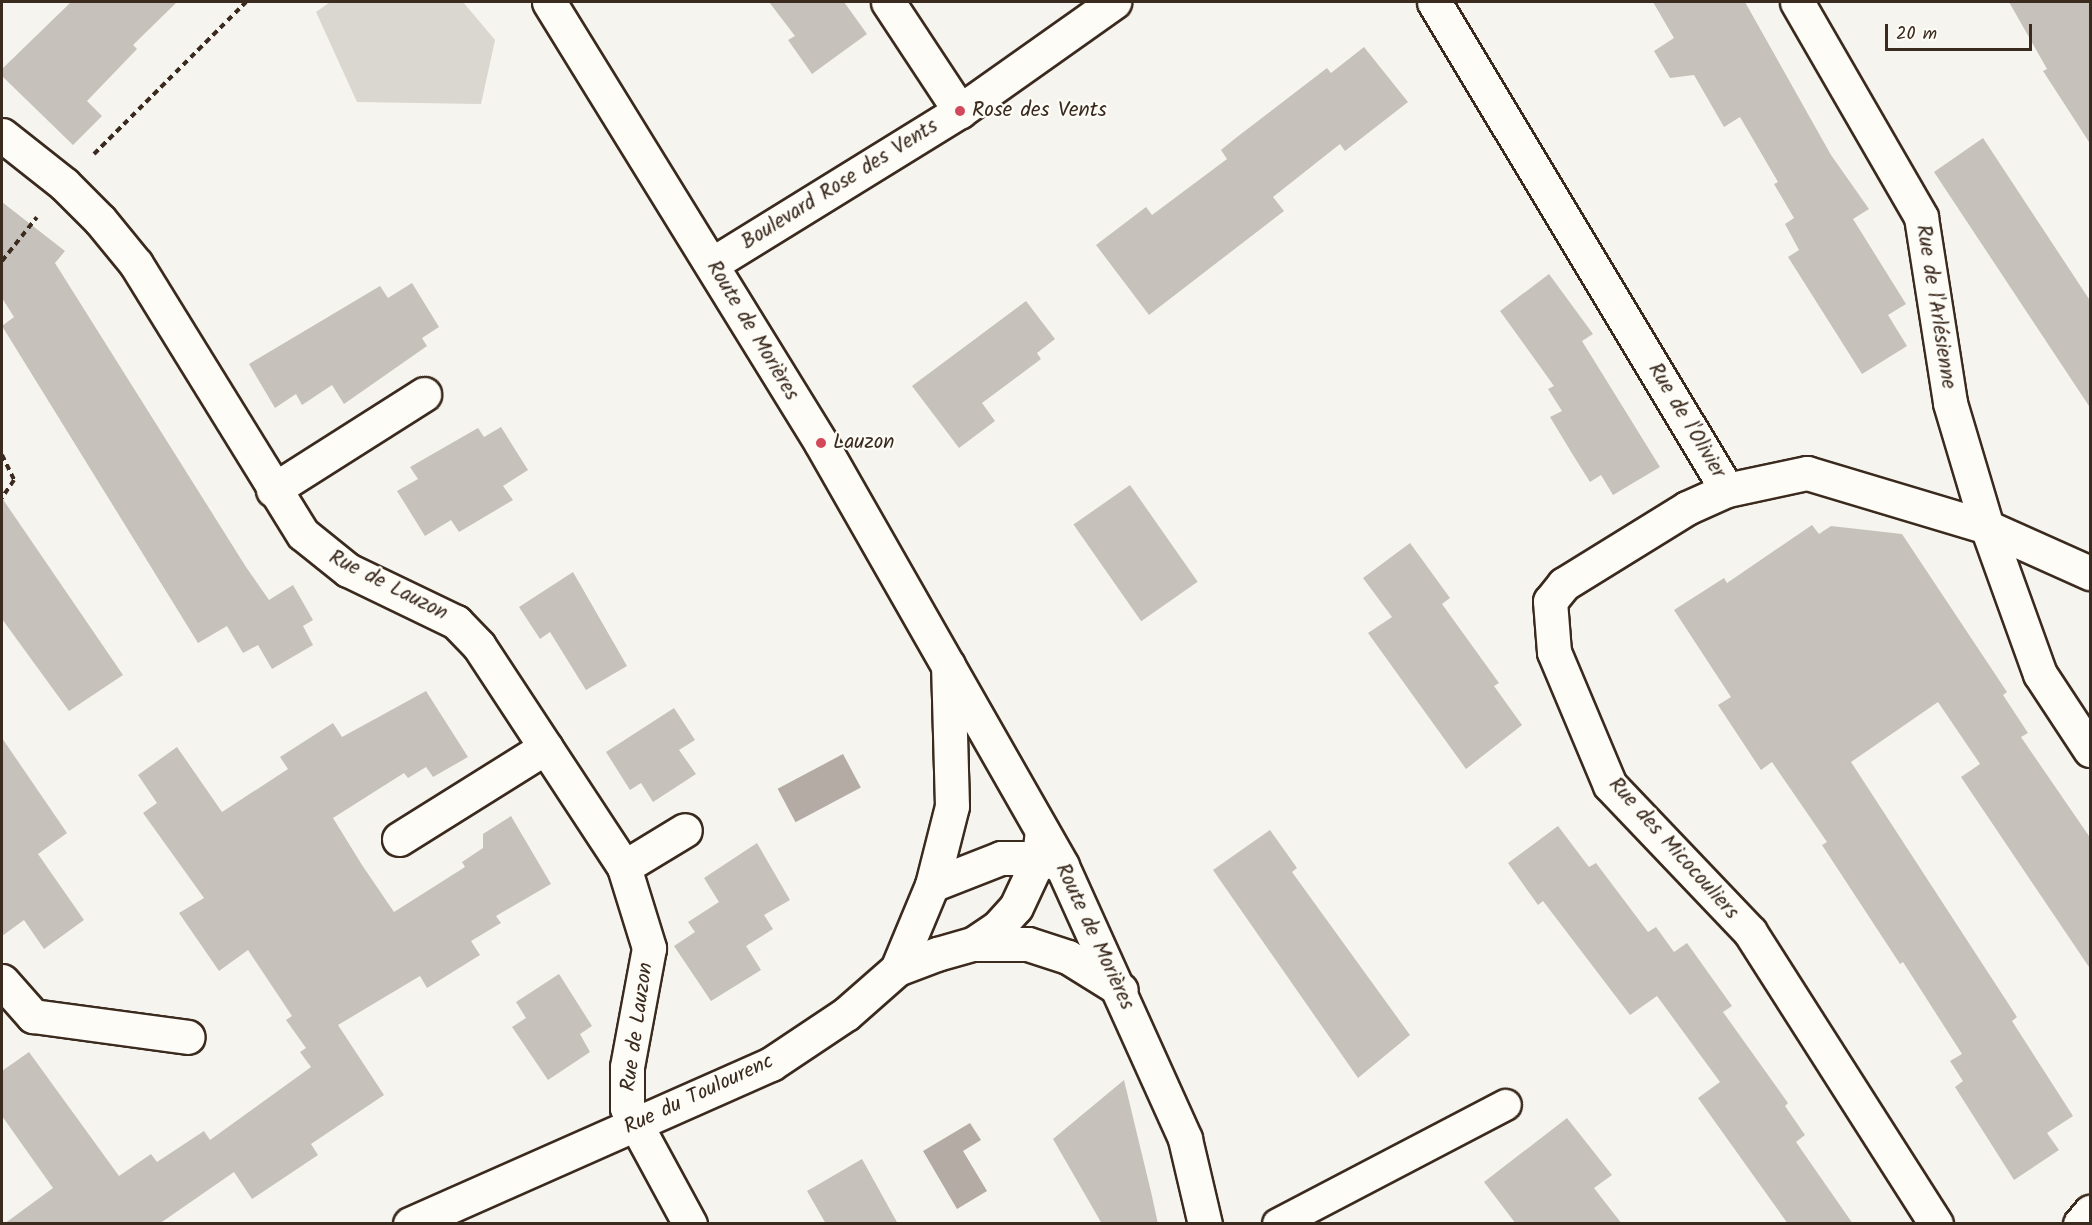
<!DOCTYPE html>
<html>
<head>
<meta charset="utf-8">
<style>
  body { margin:0 }
  #map { position:relative; width:2092px; height:1225px; overflow:hidden; background:#f5f4ee; font-family:Kalam,sans-serif }
  div>[style] { position:absolute }
  .green>* { inset:0; background:#dad6d0 }
  .water>* { inset:0; background:#b4aca4; transform-origin:0 0 }
  .building>* { inset:0; background:#c7c1bb; transform-origin:0 0 }
  .path>* { height:4px; margin-top:-2px; transform-origin:0; background:repeating-linear-gradient(90deg,#3b2a1e 0 6px,transparent 0 10.5px) }
  .roads { filter:drop-shadow(2px 0 #3b2a1e) drop-shadow(-2px 0 #3b2a1e) drop-shadow(0 2px #3b2a1e) drop-shadow(0 -2px #3b2a1e) }
  .service>* { height:30px; margin:-15px; padding:0 15px; transform-origin:15px; border-radius:15px; background:#fdfcf7 }
  .minor>* { height:33px; margin:-16.5px; padding:0 16.5px; transform-origin:16.5px; border-radius:16.5px; background:#fdfcf7 }
  .secondary>* { height:33px; margin:-16.5px; padding:0 16.5px; transform-origin:16.5px; border-radius:16.5px; background:#fdfcf7 }
  .dots>* { width:16px; height:16px; translate:-50% -50%; box-sizing:border-box; border:3px solid #fdfcf7; border-radius:50% }
  span { translate:-50% -50%; white-space:nowrap; text-align:center; line-height:1.15; -webkit-text-stroke:4.5px #fdfcf7; paint-order:stroke }
  .poi-label { font-size:21px; color:#3b2a1e }
  .left { translate:0 -50%; text-align:left }
  .street-label { font-size:21px; color:#3b2a1e }
  .frame { position:absolute; inset:0; border:3px solid #3b2a1e; pointer-events:none }
  .scale { position:absolute; left:1885px; top:24px; width:147px; height:27px; box-sizing:border-box; border:3px solid #3b2a1e; border-top:0; padding-left:8px; font-size:18px; line-height:21px; white-space:nowrap; color:#3b2a1e; -webkit-text-stroke:4px #fdfcf7; paint-order:stroke }
</style>
</head>
<body>
<div id="map">
  <div class="green">
    <div style="clip-path:polygon(330px 2px,463px 2px,495px 40px,481px 104px,357px 102px,316px 12px)"></div>
  </div>
  <div class="water">
    <div style="left:843px;top:754px;width:38px;height:74px;rotate:62deg"></div>
    <div style="clip-path:polygon(970px 1123px,981px 1140px,963px 1151px,987px 1191px,957px 1209px,923px 1151px)"></div>
  </div>
  <div class="building">
    <div style="clip-path:polygon(71px 2px,177px 2px,133px 45px,137px 49px,87px 101px,102px 116px,73px 145px,2px 76px,2px 69px)"></div>
    <div style="clip-path:polygon(769px 2px,844px 2px,867px 34px,812px 74px,788px 40px,795px 36px)"></div>
    <div style="clip-path:polygon(1653px 2px,1745px 2px,1831px 155px,1869px 209px,1853px 219px,1906px 304px,1888px 315px,1907px 346px,1862px 374px,1788px 257px,1799px 250px,1785px 224px,1794px 218px,1774px 184px,1778px 182px,1740px 117px,1724px 127px,1694px 75px,1670px 78px,1654px 51px,1674px 38px)"></div>
    <div style="clip-path:polygon(2009px 2px,2091px 2px,2091px 145px,2043px 71px,2047px 69px)"></div>
    <div style="clip-path:polygon(1364px 47px,1408px 102px,1345px 151px,1340px 144px,1273px 197px,1284px 211px,1149px 315px,1096px 245px,1146px 207px,1152px 215px,1227px 159px,1221px 150px,1237px 137px,1327px 68px,1331px 73px)"></div>
    <div style="clip-path:polygon(1983px 138px,2091px 302px,2091px 409px,1934px 172px)"></div>
    <div style="clip-path:polygon(2px 202px,65px 251px,55px 263px,246px 567px,269px 600px,293px 585px,313px 620px,303px 626px,313px 645px,272px 669px,258px 645px,243px 653px,227px 626px,198px 643px,2px 326px,14px 317px,2px 298px)"></div>
    <div style="clip-path:polygon(1549px 274px,1593px 334px,1582px 341px,1660px 467px,1613px 495px,1601px 475px,1590px 482px,1573px 455px,1550px 417px,1562px 411px,1548px 389px,1554px 386px,1500px 311px)"></div>
    <div style="clip-path:polygon(412px 283px,439px 327px,422px 338px,427px 346px,344px 404px,332px 385px,302px 405px,296px 394px,275px 408px,249px 364px,380px 286px,388px 298px)"></div>
    <div style="clip-path:polygon(1026px 301px,1055px 339px,1037px 353px,1041px 359px,982px 403px,995px 421px,959px 448px,912px 386px)"></div>
    <div style="clip-path:polygon(501px 427px,528px 470px,503px 486px,513px 500px,459px 532px,451px 520px,425px 536px,397px 491px,418px 479px,410px 467px,478px 428px,484px 437px)"></div>
    <div style="left:1130px;top:485px;width:118px;height:69px;rotate:55deg"></div>
    <div style="clip-path:polygon(2px 498px,123px 675px,69px 711px,2px 619px)"></div>
    <div style="clip-path:polygon(1812px 525px,1819px 534px,1831px 526px,1902px 534px,2007px 692px,2003px 695px,2028px 733px,2021px 737px,2091px 839px,2091px 970px,1961px 777px,1980px 764px,1938px 702px,1851px 762px,2017px 1017px,2012px 1021px,2073px 1116px,2047px 1133px,2059px 1150px,2014px 1180px,1955px 1087px,1963px 1081px,1950px 1061px,1962px 1054px,1903px 962px,1900px 964px,1822px 845px,1827px 842px,1772px 762px,1761px 770px,1718px 705px,1731px 697px,1674px 610px,1724px 578px,1727px 583px)"></div>
    <div style="clip-path:polygon(1410px 543px,1450px 598px,1442px 604px,1499px 683px,1494px 686px,1522px 725px,1466px 769px,1368px 633px,1392px 617px,1363px 578px)"></div>
    <div style="clip-path:polygon(573px 572px,627px 666px,586px 690px,550px 632px,540px 639px,519px 607px)"></div>
    <div style="clip-path:polygon(426px 691px,468px 757px,433px 777px,426px 767px,408px 778px,404px 773px,333px 818px,362px 865px,394px 912px,465px 867px,462px 862px,483px 848px,483px 834px,511px 816px,551px 884px,496px 916px,501px 923px,471px 941px,480px 955px,427px 988px,420px 976px,338px 1025px,384px 1095px,311px 1144px,318px 1155px,252px 1199px,234px 1172px,159px 1224px,4px 1224px,53px 1188px,2px 1116px,2px 1071px,29px 1052px,119px 1176px,151px 1154px,157px 1162px,204px 1131px,210px 1140px,311px 1067px,300px 1052px,306px 1048px,286px 1020px,292px 1016px,248px 950px,219px 971px,179px 913px,204px 898px,143px 813px,157px 803px,138px 775px,177px 747px,222px 812px,288px 769px,280px 757px,333px 723px,342px 737px)"></div>
    <div style="clip-path:polygon(674px 708px,695px 740px,679px 750px,696px 774px,653px 802px,641px 783px,630px 790px,606px 752px)"></div>
    <div style="clip-path:polygon(2px 738px,67px 833px,38px 854px,84px 920px,44px 949px,24px 920px,2px 936px)"></div>
    <div style="clip-path:polygon(1558px 826px,1589px 867px,1596px 863px,1648px 932px,1656px 927px,1674px 952px,1687px 943px,1732px 1006px,1723px 1012px,1788px 1103px,1785px 1106px,1805px 1135px,1796px 1142px,1853px 1224px,1788px 1224px,1698px 1098px,1720px 1082px,1657px 996px,1630px 1015px,1543px 901px,1538px 905px,1508px 863px)"></div>
    <div style="clip-path:polygon(1270px 830px,1297px 868px,1292px 872px,1410px 1035px,1358px 1078px,1213px 870px)"></div>
    <div style="clip-path:polygon(757px 843px,790px 900px,764px 915px,773px 929px,746px 946px,761px 970px,711px 1001px,674px 946px,695px 932px,688px 922px,719px 902px,704px 878px)"></div>
    <div style="clip-path:polygon(559px 974px,592px 1026px,580px 1034px,590px 1052px,548px 1080px,512px 1027px,526px 1018px,516px 1002px)"></div>
    <div style="clip-path:polygon(1124px 1080px,1152px 1196px,1158px 1224px,1102px 1224px,1053px 1139px)"></div>
    <div style="clip-path:polygon(1567px 1118px,1612px 1175px,1594px 1188px,1622px 1224px,1516px 1224px,1484px 1182px)"></div>
    <div style="clip-path:polygon(862px 1159px,898px 1224px,826px 1224px,807px 1191px)"></div>
  </div>
  <div class="path">
    <div style="left:94px;top:154px;width:215px;rotate:-45deg"></div>
    <div style="left:2px;top:261px;width:56px;rotate:-51.5deg"></div>
    <div style="left:2px;top:455px;width:28px;rotate:64deg"></div>
    <div style="left:14px;top:480px;width:22px;rotate:124deg"></div>
  </div>
  <div class="roads">
    <div class="service">
      <div style="left:1278px;top:1224px;width:257px;rotate:-27.6deg"></div>
    </div>
    <div class="minor">
      <div style="left:888px;top:2px;width:131px;rotate:56.6deg"></div>
      <div style="left:1434px;top:2px;width:569px;rotate:59.02deg"></div>
      <div style="left:1727px;top:490px;width:82px;rotate:-12deg"></div>
      <div style="left:1807px;top:473px;width:188px;rotate:16.7deg"></div>
      <div style="left:1987px;top:527px;width:156px;rotate:70.2deg"></div>
      <div style="left:2040px;top:674px;width:91px;rotate:56.7deg"></div>
      <div style="left:1797px;top:2px;width:248px;rotate:60deg"></div>
      <div style="left:1921px;top:217px;width:188px;rotate:81.1deg"></div>
      <div style="left:1950px;top:403px;width:129px;rotate:73.4deg"></div>
      <div style="left:1987px;top:527px;width:113px;rotate:24.1deg"></div>
      <div style="left:2px;top:135px;width:79px;rotate:38.3deg"></div>
      <div style="left:64px;top:184px;width:51px;rotate:45deg"></div>
      <div style="left:100px;top:220px;width:57px;rotate:50.7deg"></div>
      <div style="left:136px;top:264px;width:317px;rotate:58.3deg"></div>
      <div style="left:303px;top:534px;width:58px;rotate:38.7deg"></div>
      <div style="left:348px;top:570px;width:120px;rotate:25.7deg"></div>
      <div style="left:456px;top:622px;width:33px;rotate:46deg"></div>
      <div style="left:479px;top:646px;width:264px;rotate:56.7deg"></div>
      <div style="left:624px;top:867px;width:85px;rotate:72.8deg"></div>
      <div style="left:649px;top:948px;width:121px;rotate:100.5deg"></div>
      <div style="left:627px;top:1067px;width:41px;rotate:90deg"></div>
      <div style="left:627px;top:1108px;width:132px;rotate:61.5deg"></div>
      <div style="left:712px;top:264px;width:291px;rotate:-31.7deg"></div>
      <div style="left:960px;top:111px;width:189px;rotate:-35.3deg"></div>
      <div style="left:273px;top:490px;width:179px;rotate:-32.4deg"></div>
      <div style="left:1727px;top:490px;width:44px;rotate:155.8deg"></div>
      <div style="left:1687px;top:508px;width:145px;rotate:148.3deg"></div>
      <div style="left:1564px;top:584px;width:22px;rotate:129deg"></div>
      <div style="left:1550px;top:601px;width:51px;rotate:85.5deg"></div>
      <div style="left:1554px;top:652px;width:144px;rotate:67.2deg"></div>
      <div style="left:1610px;top:785px;width:203px;rotate:46.4deg"></div>
      <div style="left:1750px;top:932px;width:346px;rotate:57.5deg"></div>
      <div style="left:399px;top:839px;width:173px;rotate:-32deg"></div>
      <div style="left:624px;top:867px;width:71px;rotate:-31.2deg"></div>
      <div style="left:932px;top:885px;width:74px;rotate:-21.4deg"></div>
      <div style="left:1001px;top:858px;width:38px"></div>
      <div style="left:1039px;top:858px;width:19px;rotate:18deg"></div>
      <div style="left:973px;top:944px;width:29px;rotate:-34deg"></div>
      <div style="left:997px;top:928px;width:28px;rotate:-48deg"></div>
      <div style="left:1016px;top:907px;width:54px;rotate:-64.9deg"></div>
      <div style="left:1039px;top:858px;width:27px;rotate:-84deg"></div>
      <div style="left:897px;top:969px;width:91px;rotate:-67.4deg"></div>
      <div style="left:932px;top:885px;width:81px;rotate:-75.8deg"></div>
      <div style="left:952px;top:806px;width:141px;rotate:-91.6deg"></div>
      <div style="left:2px;top:981px;width:47px;rotate:48.5deg"></div>
      <div style="left:33px;top:1016px;width:156px;rotate:7.7deg"></div>
      <div style="left:410px;top:1224px;width:395px;rotate:-23.9deg"></div>
      <div style="left:771px;top:1064px;width:90px;rotate:-33.7deg"></div>
      <div style="left:846px;top:1014px;width:68px;rotate:-41.4deg"></div>
      <div style="left:897px;top:969px;width:43px;rotate:-20.6deg"></div>
      <div style="left:937px;top:954px;width:37px;rotate:-16deg"></div>
      <div style="left:973px;top:944px;width:55px"></div>
      <div style="left:1028px;top:944px;width:42px;rotate:18deg"></div>
      <div style="left:1068px;top:957px;width:62px;rotate:31.9deg"></div>
      <div style="left:2080px;top:1224px;width:16px;rotate:-50deg"></div>
    </div>
    <div class="secondary">
      <div style="left:549px;top:2px;width:518px;rotate:58.33deg"></div>
      <div style="left:821px;top:443px;width:487px;rotate:60.3deg"></div>
      <div style="left:1062px;top:866px;width:299px;rotate:65.7deg"></div>
      <div style="left:1185px;top:1139px;width:87px;rotate:76.8deg"></div>
    </div>
  </div>
  <div class="dots">
    <div style="left:960px;top:111px;background:#d1495b"></div>
    <div style="left:821px;top:443px;background:#d1495b"></div>
  </div>
  <div class="poi-label">
    <span class="left" style="left:972px;top:111px">Rose des Vents</span>
    <span class="left" style="left:833px;top:443px">Lauzon</span>
  </div>
  <div class="street-label">
    <span style="left:840px;top:185px;rotate:-32deg">Boulevard Rose des Vents</span>
    <span style="left:1935px;top:307px;rotate:81deg">Rue de l'Arlésienne</span>
    <span style="left:752px;top:331px;rotate:59deg">Route de Morières</span>
    <span style="left:1686px;top:421px;rotate:59deg">Rue de l'Olivier</span>
    <span style="left:388px;top:586px;rotate:27deg">Rue de Lauzon</span>
    <span style="left:1673px;top:849px;rotate:48deg">Rue des Micocouliers</span>
    <span style="left:1094px;top:937px;rotate:65deg">Route de Morières</span>
    <span style="left:638px;top:1027px;rotate:-82deg">Rue de Lauzon</span>
    <span style="left:699px;top:1095px;rotate:-25deg">Rue du Toulourenc</span>
  </div>
  <div class="frame"></div>
  <div class="scale">20 m</div>
</div>
</body>
</html>
